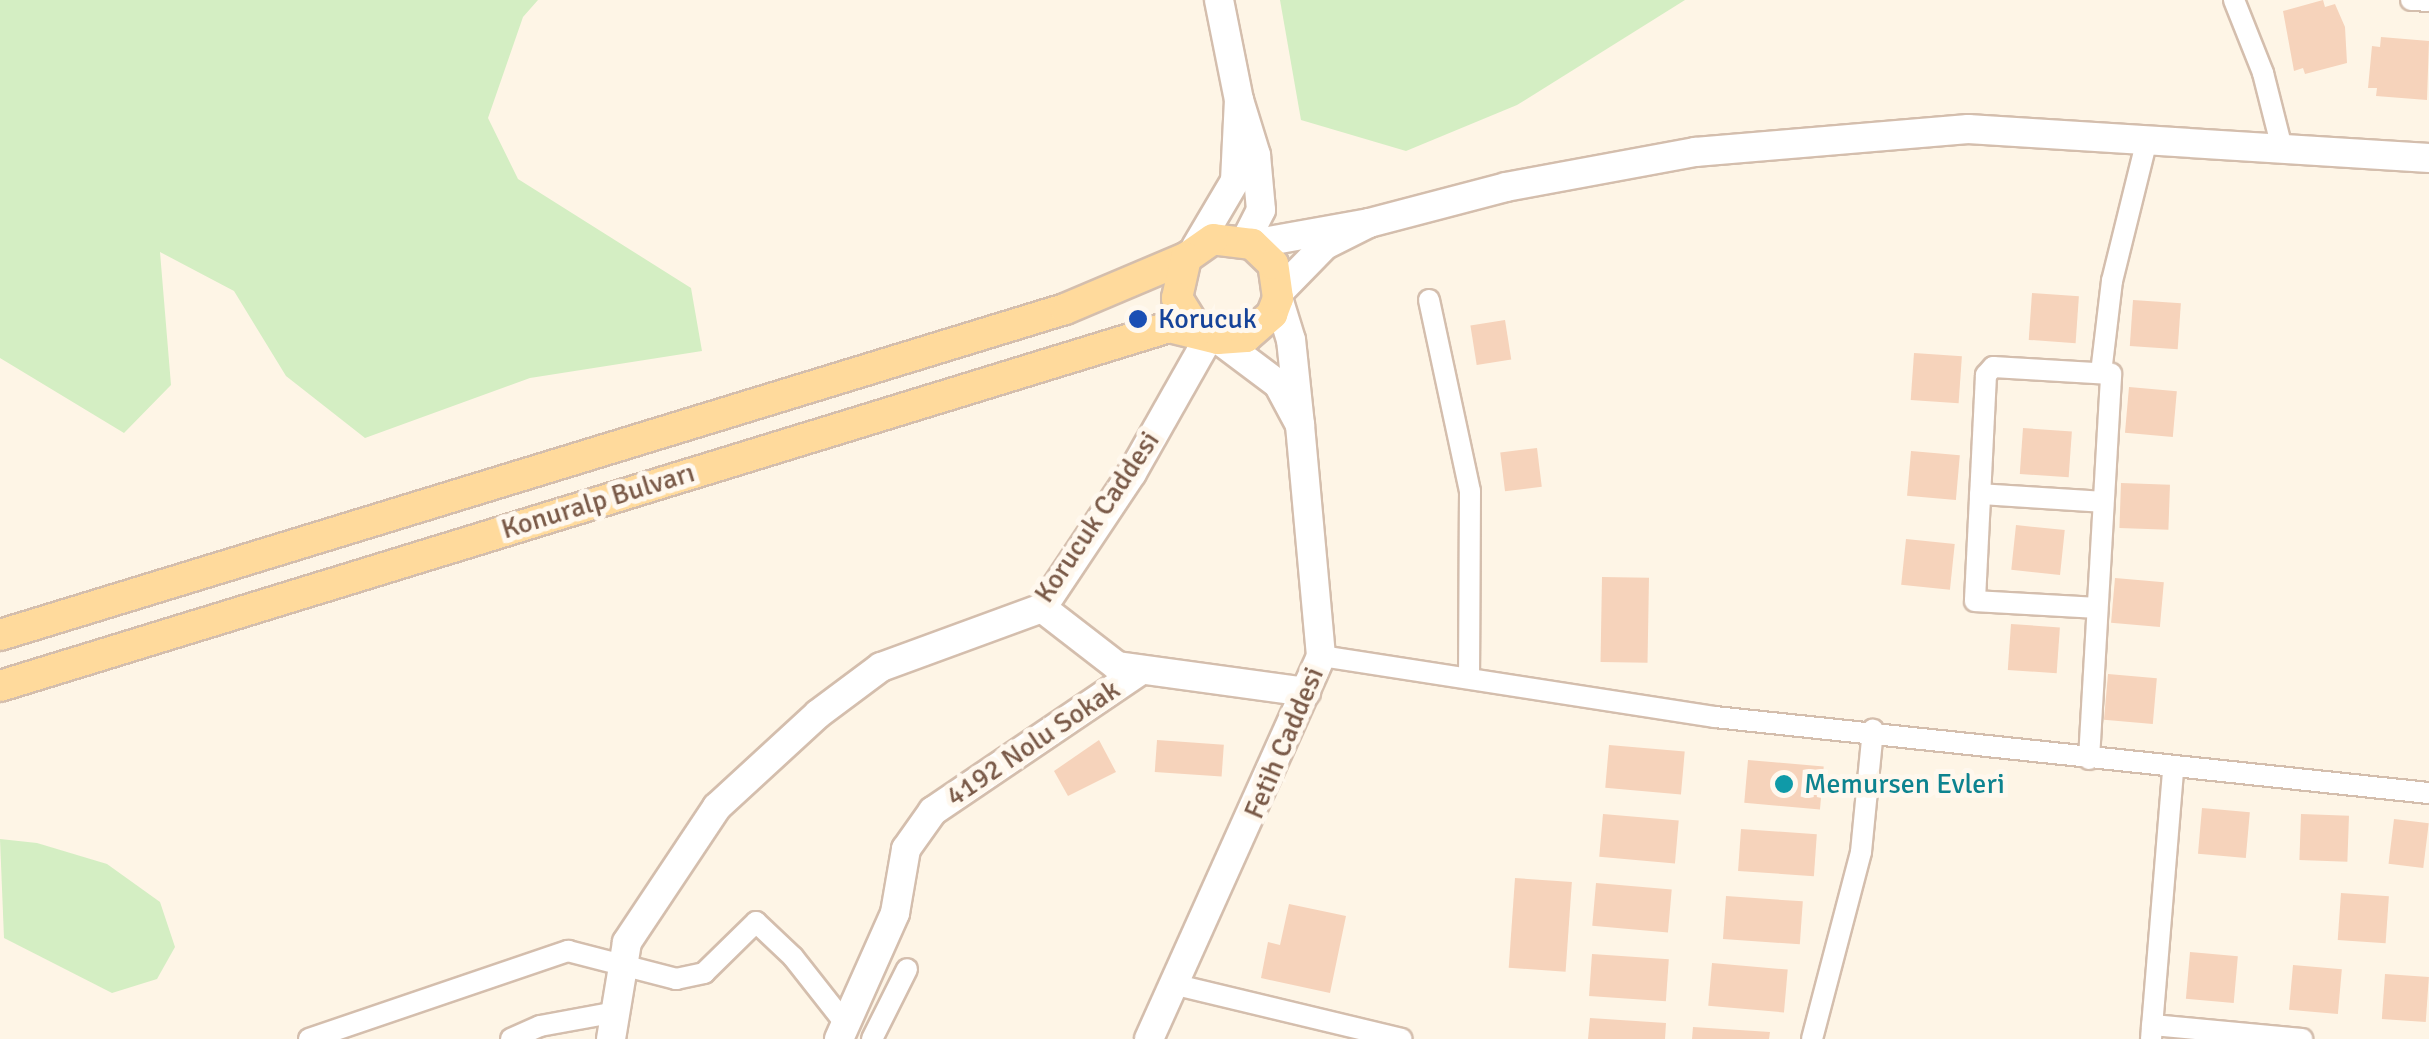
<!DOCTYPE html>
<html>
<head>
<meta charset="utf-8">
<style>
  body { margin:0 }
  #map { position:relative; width:2429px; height:1039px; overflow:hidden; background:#fef5e6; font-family:Signika,sans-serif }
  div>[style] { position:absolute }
  .green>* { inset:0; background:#d4eec3 }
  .building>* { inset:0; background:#f6d3bb; transform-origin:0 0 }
  .roads { filter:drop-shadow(2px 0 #d4bead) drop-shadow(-2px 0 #d4bead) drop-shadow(0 2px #d4bead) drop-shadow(0 -2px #d4bead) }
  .street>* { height:20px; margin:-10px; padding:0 10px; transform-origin:10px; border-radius:10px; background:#fff }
  .secondary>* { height:28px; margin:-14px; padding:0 14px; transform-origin:14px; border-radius:14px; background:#fff }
  .primary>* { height:30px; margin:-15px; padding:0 15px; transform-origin:15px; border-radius:15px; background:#ffda9c }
  .dots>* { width:28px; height:28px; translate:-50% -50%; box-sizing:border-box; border:5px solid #fff8ee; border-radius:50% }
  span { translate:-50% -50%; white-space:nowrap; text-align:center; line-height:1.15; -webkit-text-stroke:10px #fff8ee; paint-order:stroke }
  .transit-label { font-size:28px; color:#164399 }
  .left { translate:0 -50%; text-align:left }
  .street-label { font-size:28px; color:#7a5a48 }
  .culture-label { font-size:28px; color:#0d838f }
</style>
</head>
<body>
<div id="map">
  <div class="green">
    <div style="clip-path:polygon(0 0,538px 0,523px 17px,488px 118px,518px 179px,691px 288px,702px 351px,530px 378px,365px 438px,286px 376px,234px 291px,160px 252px,171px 385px,124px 433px,0 358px)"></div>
    <div style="clip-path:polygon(1280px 0,1685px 0,1517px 105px,1406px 151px,1301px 120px)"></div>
    <div style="clip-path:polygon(0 839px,37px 843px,107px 864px,160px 902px,175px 947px,157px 979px,112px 993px,4px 938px)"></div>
  </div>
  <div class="building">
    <div style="clip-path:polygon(2323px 0,2325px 7px,2335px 4px,2345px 27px,2347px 63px,2305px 74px,2303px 68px,2294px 71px,2283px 11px)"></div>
    <div style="clip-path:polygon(2381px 37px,2429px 41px,2427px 100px,2376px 96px,2377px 88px,2368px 88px,2372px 46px,2380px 47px)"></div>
    <div style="left:2032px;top:293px;width:47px;height:47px;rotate:4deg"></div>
    <div style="left:2133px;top:300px;width:48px;height:46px;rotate:4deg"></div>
    <div style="left:1505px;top:320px;width:40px;height:35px;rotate:81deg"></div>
    <div style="left:1914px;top:353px;width:48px;height:47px;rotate:4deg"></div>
    <div style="left:2129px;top:387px;width:48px;height:46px;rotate:5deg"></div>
    <div style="left:2023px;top:428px;width:49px;height:46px;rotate:4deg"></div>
    <div style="left:1537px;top:448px;width:39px;height:37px;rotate:83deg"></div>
    <div style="left:1911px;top:451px;width:49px;height:45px;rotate:5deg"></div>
    <div style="left:2121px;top:483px;width:49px;height:45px;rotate:2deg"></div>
    <div style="left:2016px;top:525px;width:49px;height:45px;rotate:6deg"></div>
    <div style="left:1906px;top:539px;width:49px;height:46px;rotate:6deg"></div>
    <div style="left:1602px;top:577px;width:47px;height:85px;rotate:1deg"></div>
    <div style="left:2115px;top:578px;width:49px;height:45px;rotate:5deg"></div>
    <div style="left:2011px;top:624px;width:49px;height:46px;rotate:4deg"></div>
    <div style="left:2108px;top:674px;width:49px;height:46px;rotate:5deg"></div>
    <div style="clip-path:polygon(1099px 740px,1116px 772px,1068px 796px,1054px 771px)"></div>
    <div style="left:1157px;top:740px;width:67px;height:32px;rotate:4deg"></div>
    <div style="left:1609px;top:745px;width:76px;height:43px;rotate:5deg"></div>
    <div style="left:1748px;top:760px;width:76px;height:43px;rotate:5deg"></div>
    <div style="left:2202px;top:808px;width:48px;height:46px;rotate:5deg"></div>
    <div style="left:1603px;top:814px;width:76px;height:43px;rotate:5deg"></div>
    <div style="left:2301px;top:814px;width:48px;height:46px;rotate:2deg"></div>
    <div style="left:2394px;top:819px;width:35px;height:45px;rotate:7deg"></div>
    <div style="left:1741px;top:829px;width:76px;height:42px;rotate:4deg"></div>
    <div style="left:1515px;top:878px;width:57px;height:90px;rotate:4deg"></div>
    <div style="left:1596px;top:883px;width:76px;height:43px;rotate:5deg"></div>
    <div style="left:2341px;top:893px;width:48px;height:47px;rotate:4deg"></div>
    <div style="left:1726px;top:896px;width:77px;height:43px;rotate:4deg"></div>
    <div style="clip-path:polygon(1289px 904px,1346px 916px,1330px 993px,1261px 978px,1268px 942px,1280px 945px)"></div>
    <div style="left:2190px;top:952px;width:48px;height:47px;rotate:5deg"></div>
    <div style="left:1592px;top:954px;width:77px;height:42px;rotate:4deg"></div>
    <div style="left:1712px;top:963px;width:76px;height:43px;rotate:5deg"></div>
    <div style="left:2293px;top:965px;width:49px;height:45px;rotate:5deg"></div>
    <div style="left:2385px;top:974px;width:44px;height:45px;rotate:4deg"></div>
    <div style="clip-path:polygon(1590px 1018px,1666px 1023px,1665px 1039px,1588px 1039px)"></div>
    <div style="clip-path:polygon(1693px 1027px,1770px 1032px,1769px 1039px,1692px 1039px)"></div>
  </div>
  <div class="roads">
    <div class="street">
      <div style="left:2234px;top:0;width:79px;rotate:68.3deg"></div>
      <div style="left:2263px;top:73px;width:77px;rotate:75.8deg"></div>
      <div style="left:2411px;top:0;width:18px;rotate:3deg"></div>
      <div style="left:1429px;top:300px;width:195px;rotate:77.9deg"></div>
      <div style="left:1470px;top:491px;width:184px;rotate:90.3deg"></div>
      <div style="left:2101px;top:373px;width:93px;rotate:-83.2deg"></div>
      <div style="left:2112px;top:281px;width:145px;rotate:-76.1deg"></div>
      <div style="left:1980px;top:494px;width:123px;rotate:3.7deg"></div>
      <div style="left:1321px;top:656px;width:399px;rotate:8.8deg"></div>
      <div style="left:1715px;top:717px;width:718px;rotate:6.08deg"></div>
      <div style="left:2089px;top:759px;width:386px;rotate:-86.7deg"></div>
      <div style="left:2111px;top:374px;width:118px;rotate:-176.6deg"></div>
      <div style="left:1993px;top:367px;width:11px;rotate:131deg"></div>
      <div style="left:1986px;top:375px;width:226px;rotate:92.8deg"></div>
      <div style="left:1975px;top:601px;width:122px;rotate:3.3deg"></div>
      <div style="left:1177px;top:985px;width:231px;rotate:13.5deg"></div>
      <div style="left:2152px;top:1025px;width:151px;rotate:5.3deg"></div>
      <div style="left:309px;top:1039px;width:274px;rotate:-18.8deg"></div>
      <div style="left:568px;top:951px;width:112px;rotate:14.5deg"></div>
      <div style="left:676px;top:979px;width:29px;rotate:-12deg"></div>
      <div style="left:704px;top:973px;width:73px;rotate:-44.4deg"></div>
      <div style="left:756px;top:922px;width:51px;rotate:43.4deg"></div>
      <div style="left:793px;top:957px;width:84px;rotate:51.8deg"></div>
      <div style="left:511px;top:1039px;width:32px;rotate:-24deg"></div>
      <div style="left:540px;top:1026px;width:77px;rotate:-10.4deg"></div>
      <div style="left:872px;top:1039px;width:78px;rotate:-63.4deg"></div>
      <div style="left:1812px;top:1039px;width:193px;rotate:-75.3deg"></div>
      <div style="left:1861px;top:852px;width:123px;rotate:-84.4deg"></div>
      <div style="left:2151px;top:1039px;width:271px;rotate:-85.3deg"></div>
    </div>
    <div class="secondary">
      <div style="left:1219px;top:0;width:102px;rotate:78.7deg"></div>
      <div style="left:1369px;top:223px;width:142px;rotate:-14.7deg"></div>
      <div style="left:1506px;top:187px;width:192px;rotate:-10.5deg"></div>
      <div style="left:1695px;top:152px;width:274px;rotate:-4.8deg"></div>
      <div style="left:1968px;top:129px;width:462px;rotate:3.6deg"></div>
      <div style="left:1252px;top:244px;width:119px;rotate:-10.2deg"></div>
      <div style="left:1369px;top:223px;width:49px;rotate:153.4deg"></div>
      <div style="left:1325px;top:245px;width:67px;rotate:134.4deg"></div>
      <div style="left:1196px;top:247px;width:77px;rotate:-59.4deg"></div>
      <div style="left:1235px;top:181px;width:81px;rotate:-87.2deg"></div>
      <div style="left:1239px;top:100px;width:58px;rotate:72.8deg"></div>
      <div style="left:1256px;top:155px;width:55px;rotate:84.8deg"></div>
      <div style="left:1261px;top:210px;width:36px;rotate:117deg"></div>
      <div style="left:1218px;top:339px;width:75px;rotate:36.9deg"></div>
      <div style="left:1278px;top:384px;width:47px;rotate:61.8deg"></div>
      <div style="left:1300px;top:425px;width:85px;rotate:-96deg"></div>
      <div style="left:1291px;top:340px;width:44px;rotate:-107.2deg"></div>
      <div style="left:1042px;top:608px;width:95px;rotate:37.7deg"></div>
      <div style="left:1117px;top:666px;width:191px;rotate:7.8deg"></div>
      <div style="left:611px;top:1039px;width:98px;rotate:-80.6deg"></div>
      <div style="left:627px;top:942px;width:162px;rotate:-56.3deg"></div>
      <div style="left:717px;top:807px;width:137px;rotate:-42.6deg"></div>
      <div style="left:818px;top:714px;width:79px;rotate:-36.7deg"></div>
      <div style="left:881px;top:667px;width:171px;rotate:-20.1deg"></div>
      <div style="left:1042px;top:608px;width:162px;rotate:-56.3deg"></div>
      <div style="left:1132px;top:473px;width:156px;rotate:-60.5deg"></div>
      <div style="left:839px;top:1039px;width:138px;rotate:-66deg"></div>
      <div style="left:895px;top:913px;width:65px;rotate:-80.2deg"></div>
      <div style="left:906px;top:849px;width:47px;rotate:-54.6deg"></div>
      <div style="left:933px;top:811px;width:251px;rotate:-34.1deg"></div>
      <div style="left:1149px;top:1039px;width:420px;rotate:-65.8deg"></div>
      <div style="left:1321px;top:656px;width:232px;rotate:-95.2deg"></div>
    </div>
    <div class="primary">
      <div style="left:0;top:635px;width:1114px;rotate:-17.02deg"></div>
      <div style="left:1065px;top:309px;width:131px;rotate:-22.9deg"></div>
      <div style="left:0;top:686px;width:1223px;rotate:-17.07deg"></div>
      <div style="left:1169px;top:327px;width:50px;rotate:13.8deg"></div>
      <div style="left:1218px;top:339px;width:28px;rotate:-4deg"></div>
      <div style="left:1246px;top:337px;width:35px;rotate:-41deg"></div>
      <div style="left:1272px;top:314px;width:17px;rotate:-69deg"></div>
      <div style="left:1278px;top:298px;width:34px;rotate:-98deg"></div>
      <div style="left:1273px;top:264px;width:29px;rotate:-136deg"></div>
      <div style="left:1252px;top:244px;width:39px;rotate:-173deg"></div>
      <div style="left:1213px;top:239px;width:33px;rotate:145deg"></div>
      <div style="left:1186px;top:258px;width:41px;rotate:102.7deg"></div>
      <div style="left:1177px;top:298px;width:39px;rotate:58deg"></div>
    </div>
  </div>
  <div class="dots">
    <div style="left:1138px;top:319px;background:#1a4fb4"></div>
    <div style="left:1784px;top:784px;background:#0f9aa8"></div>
  </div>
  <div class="transit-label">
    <span class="left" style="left:1158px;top:319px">Korucuk</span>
  </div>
  <div class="street-label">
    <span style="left:598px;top:501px;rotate:-17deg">Konuralp Bulvarı</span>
    <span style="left:1097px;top:517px;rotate:-56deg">Korucuk Caddesi</span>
    <span style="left:1033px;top:743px;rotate:-34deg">4192 Nolu Sokak</span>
    <span style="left:1284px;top:743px;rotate:-67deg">Fetih Caddesi</span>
  </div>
  <div class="culture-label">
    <span class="left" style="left:1804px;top:784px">Memursen Evleri</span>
  </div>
</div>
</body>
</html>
